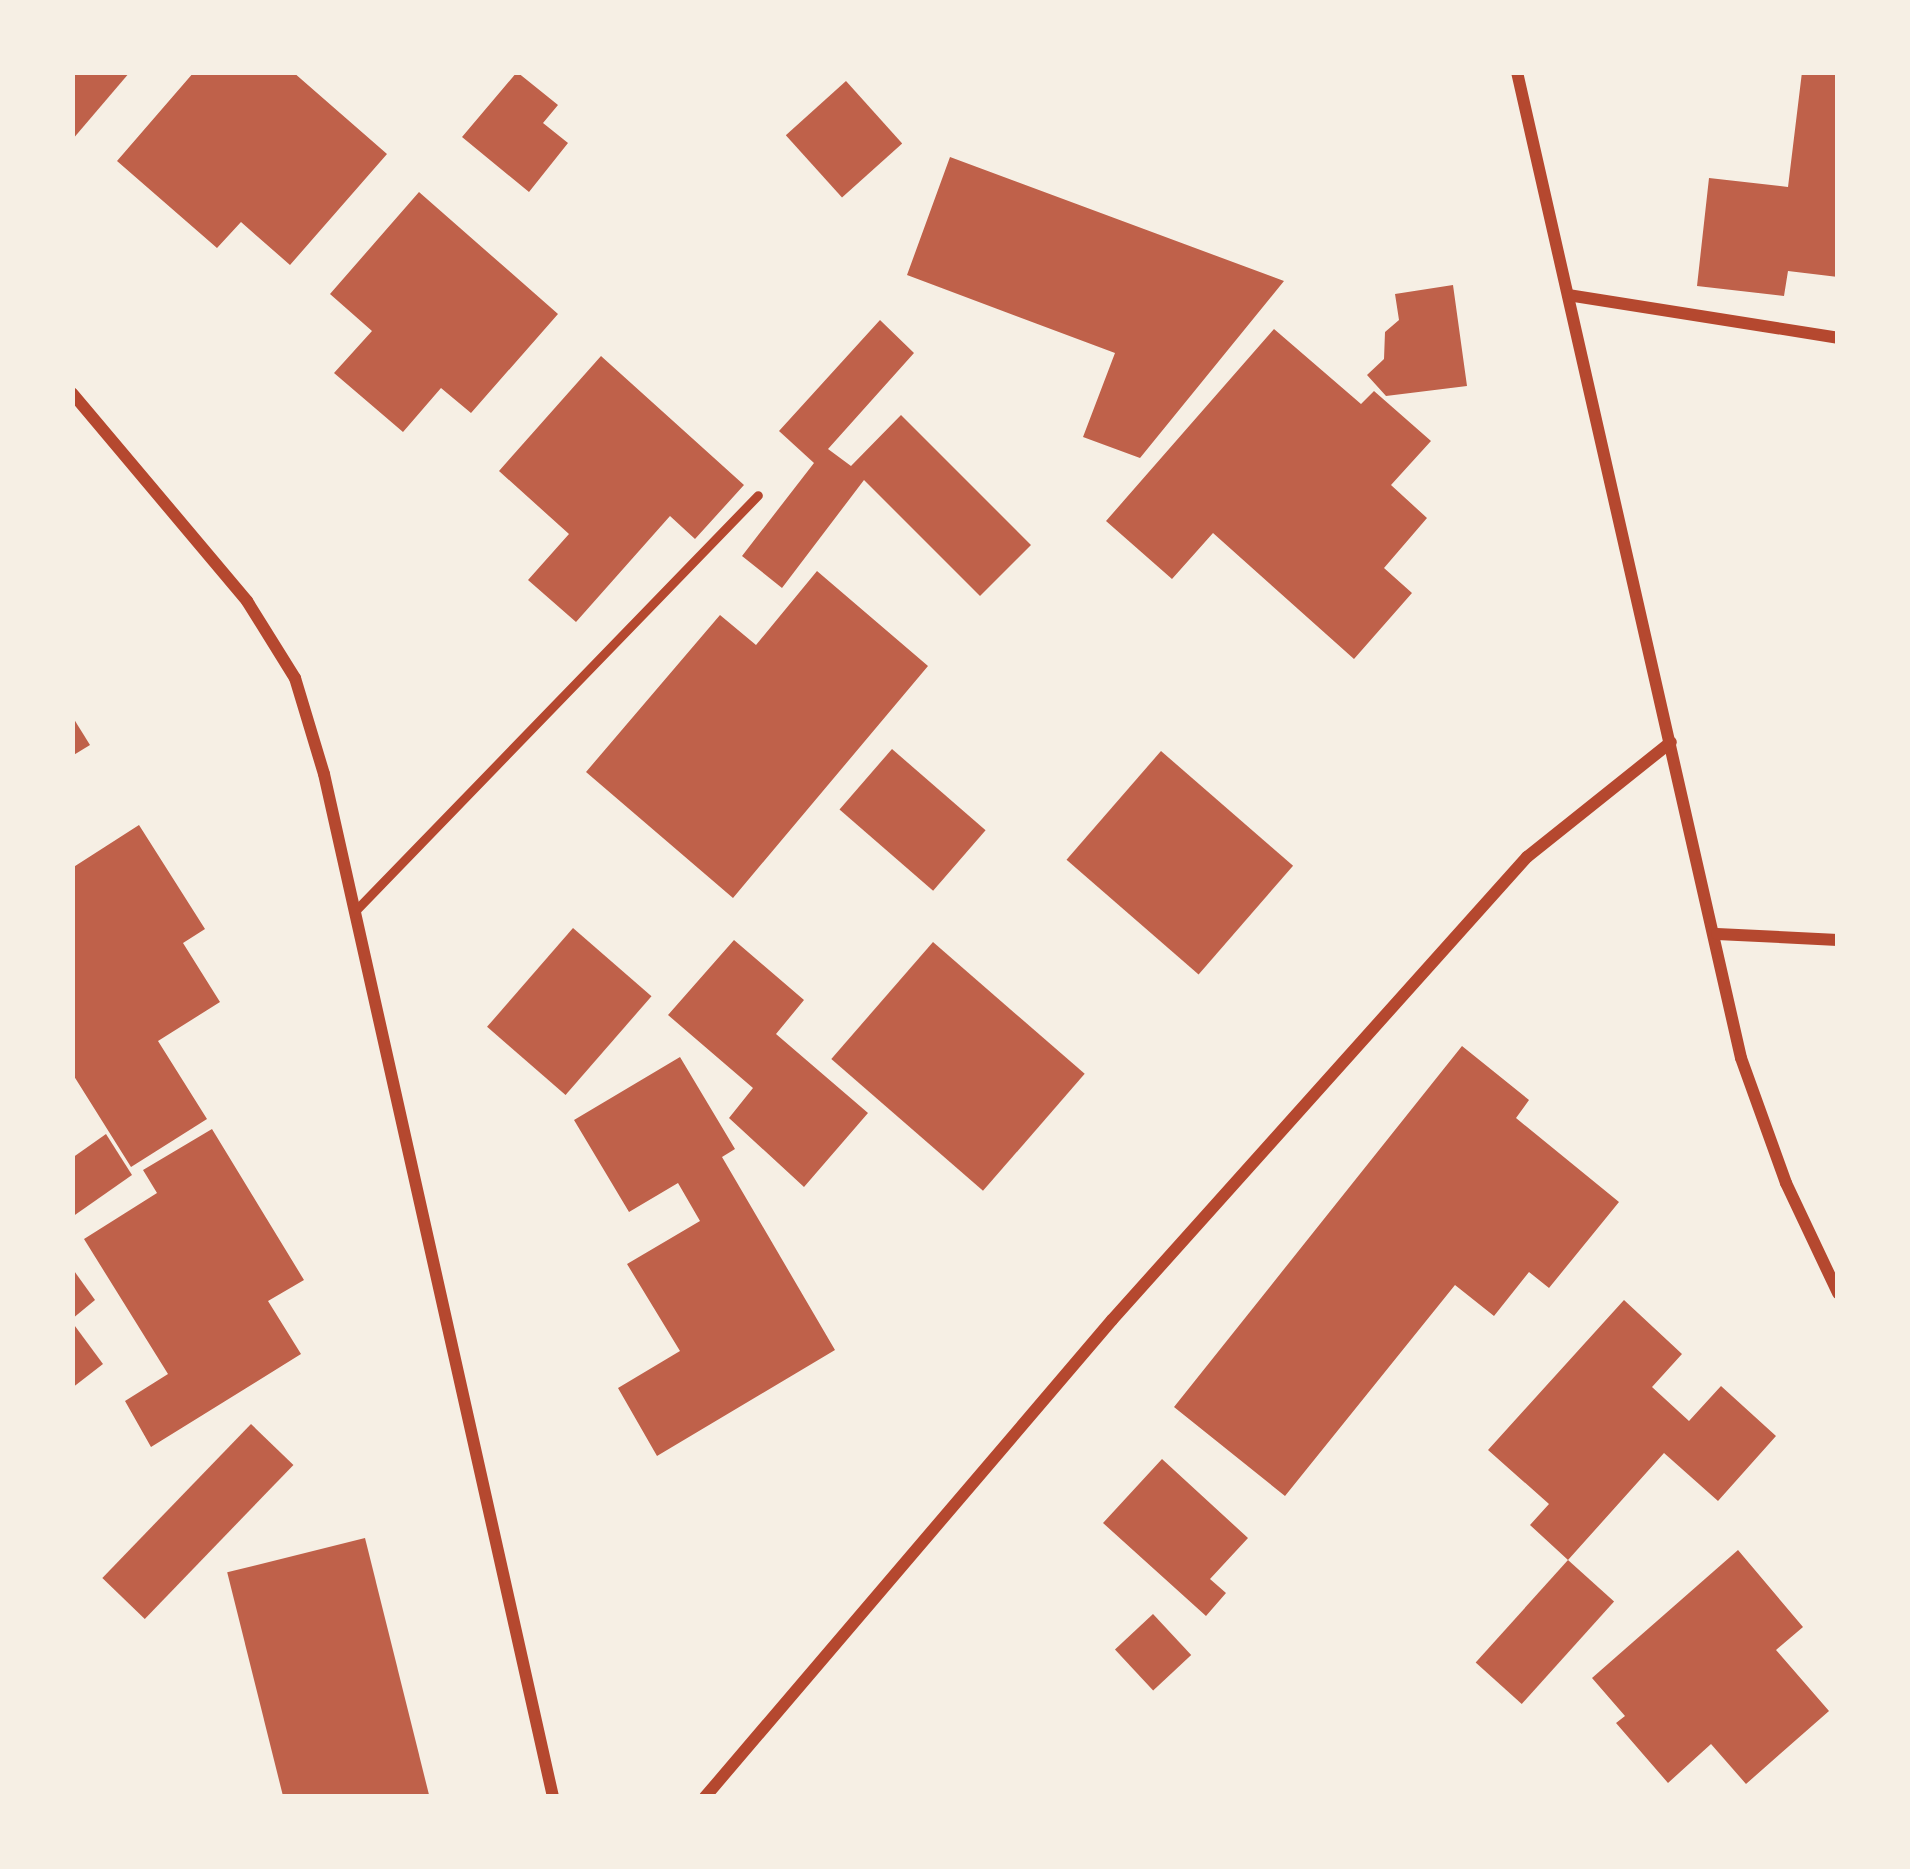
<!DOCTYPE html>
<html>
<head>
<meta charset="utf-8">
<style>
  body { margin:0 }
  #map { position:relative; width:1910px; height:1869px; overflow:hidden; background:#f6efe4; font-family:"Nunito Sans",sans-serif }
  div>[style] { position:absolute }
  .building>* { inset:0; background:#bf614a; transform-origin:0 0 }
  .service>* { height:9px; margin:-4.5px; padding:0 4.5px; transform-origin:4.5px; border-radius:4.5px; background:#b5482f }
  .minor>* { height:12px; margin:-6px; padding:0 6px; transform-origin:6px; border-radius:6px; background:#b5482f }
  span { translate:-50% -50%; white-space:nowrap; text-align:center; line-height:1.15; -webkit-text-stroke:9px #f6efe4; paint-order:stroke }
  .frame { position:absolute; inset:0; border:75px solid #f6efe4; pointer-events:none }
</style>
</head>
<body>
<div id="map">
  <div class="building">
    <div style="clip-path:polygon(72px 72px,130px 72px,72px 140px)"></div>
    <div style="clip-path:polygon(194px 72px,293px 72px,387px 154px,290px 265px,241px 222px,217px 248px,117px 161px)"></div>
    <div style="clip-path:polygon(517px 72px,558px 105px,543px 123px,568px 143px,529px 192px,462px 137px)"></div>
    <div style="clip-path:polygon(1802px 72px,1838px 72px,1838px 277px,1788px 271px,1784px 296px,1697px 286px,1709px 178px,1788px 187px)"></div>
    <div style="left:846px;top:81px;width:84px;height:81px;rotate:48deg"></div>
    <div style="clip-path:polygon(950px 157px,1284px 281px,1140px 458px,1083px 437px,1115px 353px,907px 275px)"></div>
    <div style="clip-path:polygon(419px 192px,558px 314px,471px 413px,441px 388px,403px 432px,334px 373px,372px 331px,330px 294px)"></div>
    <div style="clip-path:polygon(1453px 285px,1467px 386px,1386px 396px,1367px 375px,1384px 359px,1385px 332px,1399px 320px,1395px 294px)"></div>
    <div style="clip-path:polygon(880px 320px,914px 353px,828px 449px,851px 466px,901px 415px,1031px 545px,980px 596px,864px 480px,782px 588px,742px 556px,814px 463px,779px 431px)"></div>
    <div style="clip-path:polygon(1274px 329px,1361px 404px,1374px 391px,1431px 441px,1391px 485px,1427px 518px,1384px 568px,1412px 593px,1354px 659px,1213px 533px,1172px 579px,1106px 521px)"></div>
    <div style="clip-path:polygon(601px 356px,744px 485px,695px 539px,670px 516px,576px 622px,528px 580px,569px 534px,499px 471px)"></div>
    <div style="clip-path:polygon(817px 571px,928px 666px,733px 898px,586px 772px,720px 615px,756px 645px)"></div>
    <div style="clip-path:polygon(72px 716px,90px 745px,72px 756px)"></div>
    <div style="left:892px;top:749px;width:124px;height:80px;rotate:41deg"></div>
    <div style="left:1161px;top:751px;width:175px;height:144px;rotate:41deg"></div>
    <div style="clip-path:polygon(139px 825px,205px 929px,183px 943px,220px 1002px,158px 1041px,207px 1119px,131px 1167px,72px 1073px,72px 868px)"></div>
    <div style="left:573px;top:928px;width:104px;height:131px;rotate:41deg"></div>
    <div style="clip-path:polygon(734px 940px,804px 1000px,776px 1034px,868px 1113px,804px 1187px,729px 1118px,753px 1088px,668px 1015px)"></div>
    <div style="left:933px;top:942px;width:201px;height:155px;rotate:41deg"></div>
    <div style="clip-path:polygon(1462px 1046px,1529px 1100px,1516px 1118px,1619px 1202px,1549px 1288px,1529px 1272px,1494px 1316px,1455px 1285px,1285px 1496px,1174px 1407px)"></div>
    <div style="clip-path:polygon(680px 1057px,735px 1149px,722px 1157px,835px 1350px,657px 1456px,618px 1388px,680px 1351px,627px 1264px,700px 1221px,678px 1183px,629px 1212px,574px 1120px)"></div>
    <div style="clip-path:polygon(212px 1129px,304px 1280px,268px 1301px,301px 1354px,151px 1447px,125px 1401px,168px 1374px,84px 1239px,157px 1193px,143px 1170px)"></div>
    <div style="clip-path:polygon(106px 1134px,132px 1175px,72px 1217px,72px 1158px)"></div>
    <div style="clip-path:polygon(72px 1268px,95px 1300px,72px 1319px)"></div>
    <div style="clip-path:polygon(1624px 1300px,1682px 1354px,1652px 1387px,1689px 1421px,1721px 1386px,1776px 1436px,1718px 1501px,1664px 1453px,1568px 1560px,1530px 1525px,1549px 1504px,1488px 1450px)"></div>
    <div style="clip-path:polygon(72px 1322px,103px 1364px,72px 1388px)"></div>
    <div style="left:251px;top:1424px;width:59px;height:214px;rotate:44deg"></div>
    <div style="clip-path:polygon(1162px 1459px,1248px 1538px,1210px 1579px,1226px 1593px,1206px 1616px,1103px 1523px)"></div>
    <div style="left:365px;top:1538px;width:267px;height:142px;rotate:76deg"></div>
    <div style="clip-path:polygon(1738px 1550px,1803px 1627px,1776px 1650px,1829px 1711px,1746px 1784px,1711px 1744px,1668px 1783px,1616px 1723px,1625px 1716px,1592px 1678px)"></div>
    <div style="left:1568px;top:1560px;width:62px;height:138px;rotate:42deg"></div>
    <div style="left:1153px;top:1614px;width:56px;height:52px;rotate:47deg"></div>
  </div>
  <div class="service">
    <div style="left:355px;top:911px;width:579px;rotate:-45.91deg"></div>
  </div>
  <div class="minor">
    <div style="left:1517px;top:72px;width:1011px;rotate:77.2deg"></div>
    <div style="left:1741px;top:1058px;width:133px;rotate:70.2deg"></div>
    <div style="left:1786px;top:1183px;width:122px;rotate:64.7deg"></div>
    <div style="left:1568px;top:295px;width:273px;rotate:9deg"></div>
    <div style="left:72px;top:393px;width:272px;rotate:49.9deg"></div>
    <div style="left:247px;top:601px;width:91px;rotate:58.1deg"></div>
    <div style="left:295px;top:678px;width:100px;rotate:73.2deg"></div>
    <div style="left:324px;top:774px;width:1048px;rotate:77.38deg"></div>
    <div style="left:1717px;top:934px;width:121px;rotate:2.8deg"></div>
    <div style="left:705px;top:1797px;width:627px;rotate:-49.53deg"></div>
    <div style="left:1112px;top:1320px;width:622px;rotate:-48.13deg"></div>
    <div style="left:1527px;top:857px;width:184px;rotate:-38.6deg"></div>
  </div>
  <div class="frame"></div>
</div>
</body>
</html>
